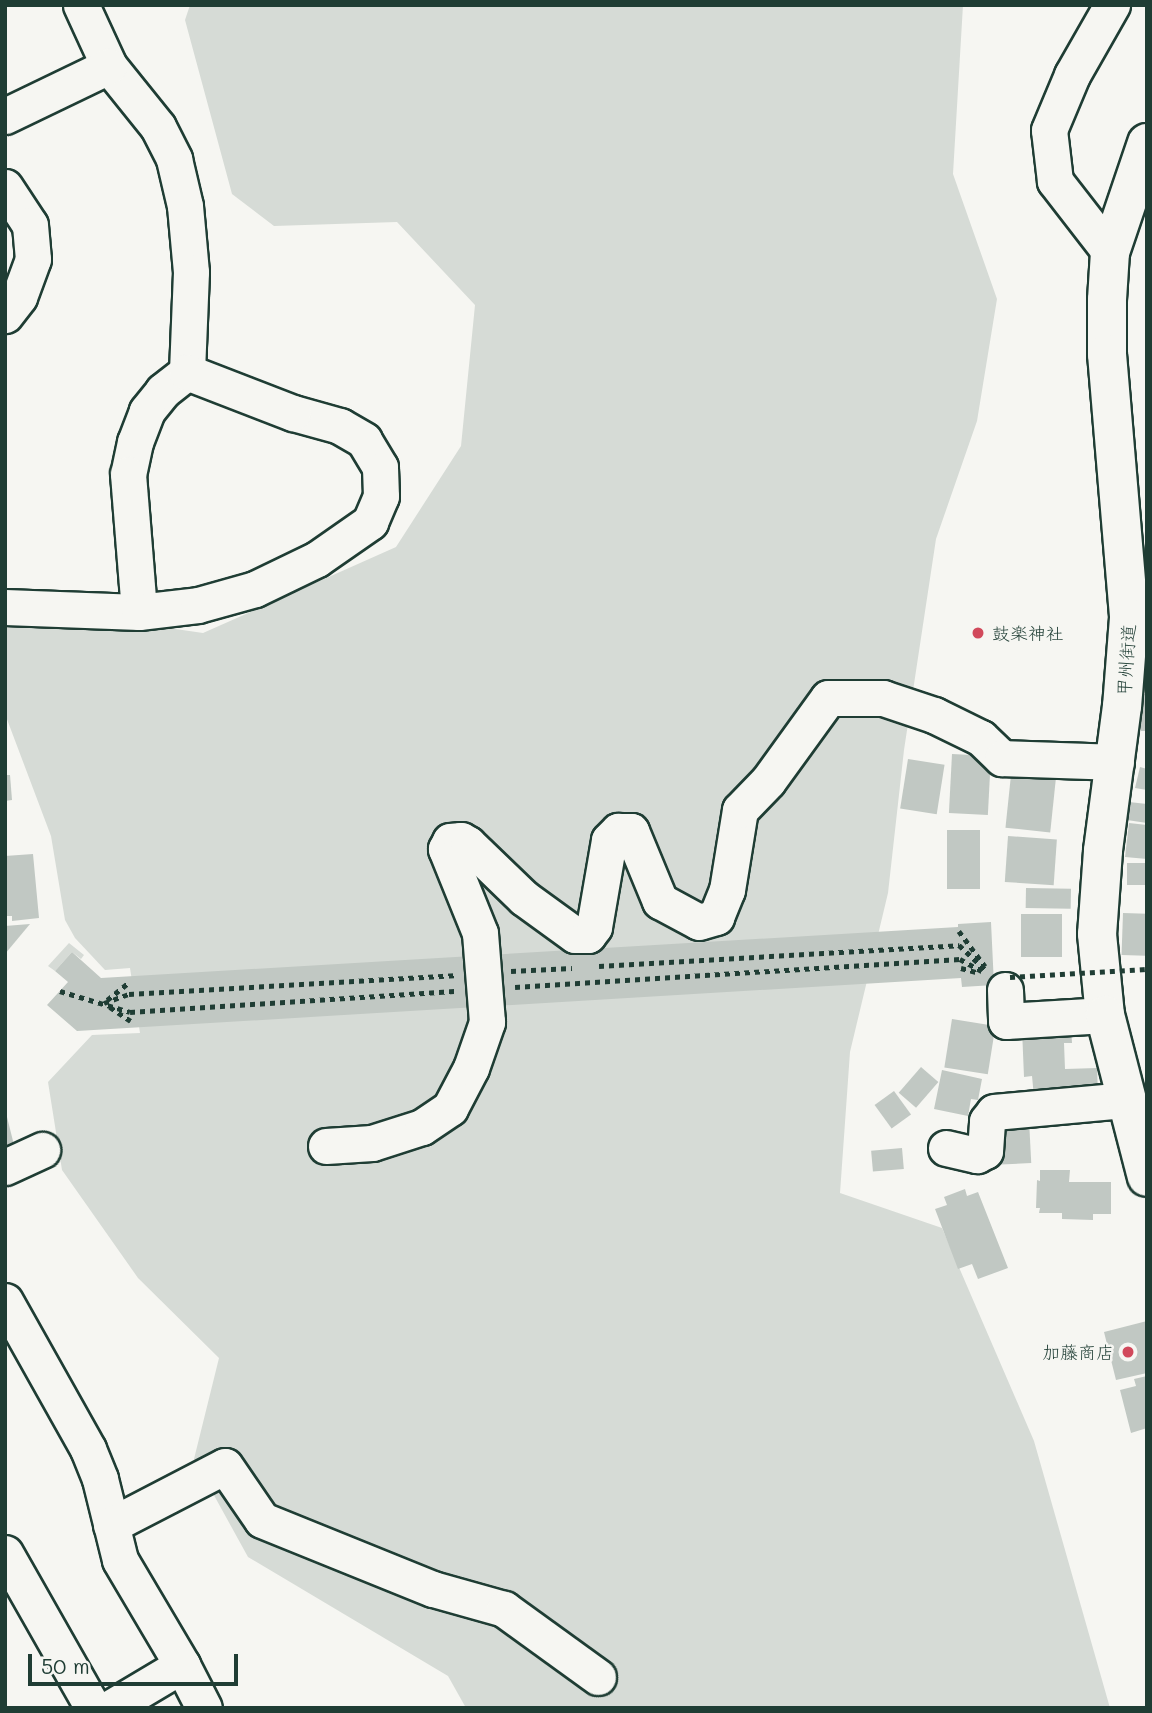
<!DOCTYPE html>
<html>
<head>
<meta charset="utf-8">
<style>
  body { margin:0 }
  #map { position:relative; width:1152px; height:1713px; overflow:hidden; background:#f6f6f2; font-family:Mali,"Klee One",sans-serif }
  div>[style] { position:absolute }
  .green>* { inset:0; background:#d6dbd6 }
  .building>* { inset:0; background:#c1c8c3; transform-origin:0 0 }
  .path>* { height:4.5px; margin-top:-2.25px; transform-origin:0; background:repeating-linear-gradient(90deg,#1f3d34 0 5px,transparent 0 10px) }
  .roads { filter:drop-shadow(2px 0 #1f3d34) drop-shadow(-2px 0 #1f3d34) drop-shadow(0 2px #1f3d34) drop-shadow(0 -2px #1f3d34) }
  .minor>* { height:35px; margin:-17.5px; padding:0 17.5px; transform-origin:17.5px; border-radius:17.5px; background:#f6f6f2 }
  .highway>* { height:38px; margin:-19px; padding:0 19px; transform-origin:19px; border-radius:19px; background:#f6f6f2 }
  .path-bridge>* { height:4.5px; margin-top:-2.25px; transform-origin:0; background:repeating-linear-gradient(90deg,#1f3d34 0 5px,transparent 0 10px) }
  .dots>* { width:19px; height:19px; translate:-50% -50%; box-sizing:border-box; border:4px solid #f6f6f2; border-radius:50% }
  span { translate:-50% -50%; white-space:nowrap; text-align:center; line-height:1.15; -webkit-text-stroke:5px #f6f6f2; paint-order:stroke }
  .poi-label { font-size:18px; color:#1f3d34 }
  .left { translate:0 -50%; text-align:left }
  .right { translate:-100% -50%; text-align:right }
  .street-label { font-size:18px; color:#1f3d34 }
  .frame { position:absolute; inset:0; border:7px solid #1f3d34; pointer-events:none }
  .scale { position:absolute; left:28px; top:1654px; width:210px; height:32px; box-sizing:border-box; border:4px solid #1f3d34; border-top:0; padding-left:9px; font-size:21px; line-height:24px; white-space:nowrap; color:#1f3d34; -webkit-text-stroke:5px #f6f6f2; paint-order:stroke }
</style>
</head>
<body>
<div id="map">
  <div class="green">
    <div style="clip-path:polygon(190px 5px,963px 5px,953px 174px,997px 299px,977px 421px,936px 539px,904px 750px,888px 893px,850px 1052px,840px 1193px,942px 1228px,1034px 1441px,1110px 1708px,466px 1708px,448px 1676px,248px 1557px,194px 1459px,219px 1358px,138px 1278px,62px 1170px,48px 1082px,92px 1035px,140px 1033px,130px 968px,105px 970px,75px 938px,65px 920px,51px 836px,5px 714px,5px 614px,148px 625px,203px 633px,396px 547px,461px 446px,475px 305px,397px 222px,274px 226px,232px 194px,185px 20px)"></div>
    <div style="clip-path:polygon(69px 943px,84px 955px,81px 959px,72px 952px,55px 971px,48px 966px)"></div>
  </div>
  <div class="building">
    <div style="left:1141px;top:694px;width:6px;height:37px"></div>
    <div style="left:952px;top:754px;width:39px;height:59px;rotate:3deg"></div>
    <div style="left:908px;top:759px;width:37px;height:50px;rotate:9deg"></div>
    <div style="clip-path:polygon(1140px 767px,1147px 769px,1147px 790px,1135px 788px)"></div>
    <div style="clip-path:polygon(5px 775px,10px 775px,12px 800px,5px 801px)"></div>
    <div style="left:1011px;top:775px;width:45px;height:53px;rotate:6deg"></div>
    <div style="clip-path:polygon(1129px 802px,1147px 804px,1147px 823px,1127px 820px)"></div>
    <div style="clip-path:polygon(1129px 823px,1147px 825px,1147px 859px,1125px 857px)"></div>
    <div style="left:947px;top:830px;width:33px;height:59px"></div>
    <div style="left:1008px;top:836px;width:49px;height:46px;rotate:4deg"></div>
    <div style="clip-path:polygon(33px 854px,39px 918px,12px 921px,12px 916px,5px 916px,5px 856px)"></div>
    <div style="left:1127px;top:863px;width:20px;height:22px"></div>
    <div style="left:1026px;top:888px;width:45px;height:20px;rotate:1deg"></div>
    <div style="left:1123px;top:913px;width:24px;height:42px;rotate:2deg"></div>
    <div style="left:1062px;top:914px;width:43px;height:41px;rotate:90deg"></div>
    <div style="clip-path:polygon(991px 922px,994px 985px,962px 987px,961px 978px,77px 1031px,47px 1005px,68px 982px,55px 971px,72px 952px,101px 978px,958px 927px,958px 924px)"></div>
    <div style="clip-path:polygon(30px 924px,5px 954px,5px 926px)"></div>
    <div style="left:952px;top:1019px;width:44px;height:49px;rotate:9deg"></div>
    <div style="clip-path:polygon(1071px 1027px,1072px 1043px,1064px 1043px,1065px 1069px,1097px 1068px,1098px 1094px,1034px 1097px,1032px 1076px,1024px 1077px,1022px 1029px)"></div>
    <div style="left:921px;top:1067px;width:23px;height:34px;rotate:41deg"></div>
    <div style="clip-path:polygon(942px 1070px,982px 1079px,978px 1100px,971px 1099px,968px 1116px,934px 1109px)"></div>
    <div style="left:894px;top:1091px;width:29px;height:24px;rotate:54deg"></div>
    <div style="clip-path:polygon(6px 1113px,14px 1145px,5px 1147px,5px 1114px)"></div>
    <div style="left:1029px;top:1120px;width:43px;height:36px;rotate:87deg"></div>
    <div style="left:902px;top:1148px;width:21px;height:31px;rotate:85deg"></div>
    <div style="clip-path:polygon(1040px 1170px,1070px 1170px,1069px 1182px,1111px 1182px,1111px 1214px,1093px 1214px,1093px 1220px,1062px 1219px,1062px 1213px,1039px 1213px,1040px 1208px,1036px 1208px,1037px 1180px,1040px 1181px)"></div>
    <div style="clip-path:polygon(965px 1189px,967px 1196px,978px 1192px,1008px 1268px,978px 1279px,972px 1264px,958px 1269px,935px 1209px,947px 1205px,944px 1197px)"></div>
    <div style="clip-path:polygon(1147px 1321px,1147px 1373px,1116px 1380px,1104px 1332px)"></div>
    <div style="clip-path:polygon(1147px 1376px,1147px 1428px,1131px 1433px,1120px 1390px,1136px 1386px,1134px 1379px)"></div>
  </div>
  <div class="path">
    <div style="left:959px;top:931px;width:44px;rotate:53.4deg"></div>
    <div style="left:599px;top:966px;width:361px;rotate:-3.3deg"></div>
    <div style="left:959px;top:945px;width:37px;rotate:43deg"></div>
    <div style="left:961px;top:968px;width:20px;rotate:15deg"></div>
    <div style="left:511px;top:971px;width:61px;rotate:-2.8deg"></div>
    <div style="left:515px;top:987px;width:446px;rotate:-3.6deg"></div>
    <div style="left:960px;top:959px;width:25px;rotate:29deg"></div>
    <div style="left:60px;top:991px;width:73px;rotate:16.7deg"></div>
    <div style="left:130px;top:1012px;width:325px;rotate:-3.7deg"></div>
    <div style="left:107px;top:1000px;width:27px;rotate:-39deg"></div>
    <div style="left:104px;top:1003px;width:27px;rotate:-20deg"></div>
    <div style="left:129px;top:994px;width:326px;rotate:-3.3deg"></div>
    <div style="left:110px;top:1007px;width:25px;rotate:34deg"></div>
  </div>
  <div class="roads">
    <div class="minor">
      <div style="left:81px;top:5px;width:67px;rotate:65.3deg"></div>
      <div style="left:109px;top:66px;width:78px;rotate:51.2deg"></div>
      <div style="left:158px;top:127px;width:36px;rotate:63deg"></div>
      <div style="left:174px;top:159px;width:48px;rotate:76.8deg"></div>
      <div style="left:185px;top:206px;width:66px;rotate:84.8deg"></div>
      <div style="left:191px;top:272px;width:100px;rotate:92.3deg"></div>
      <div style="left:187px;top:372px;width:31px;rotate:142deg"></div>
      <div style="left:163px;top:391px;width:26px;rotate:129deg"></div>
      <div style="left:147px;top:411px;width:33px;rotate:111deg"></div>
      <div style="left:135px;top:442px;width:33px;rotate:102deg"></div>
      <div style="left:128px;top:474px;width:138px;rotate:85.4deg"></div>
      <div style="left:5px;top:116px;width:115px;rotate:-25.7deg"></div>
      <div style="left:5px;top:187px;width:45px;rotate:56.7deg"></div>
      <div style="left:30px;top:225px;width:34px;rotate:85deg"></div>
      <div style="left:33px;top:259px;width:40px;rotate:110.2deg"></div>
      <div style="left:19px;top:297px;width:23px;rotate:128deg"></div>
      <div style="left:1110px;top:252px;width:90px;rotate:-127.8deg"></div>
      <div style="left:1055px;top:181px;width:51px;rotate:-96.7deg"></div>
      <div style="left:1049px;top:130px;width:60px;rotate:-67.3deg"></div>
      <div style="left:1072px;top:75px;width:81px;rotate:-60.3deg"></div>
      <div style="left:5px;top:607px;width:134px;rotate:2.1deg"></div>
      <div style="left:139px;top:612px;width:59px;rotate:-6.8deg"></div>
      <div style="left:198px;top:605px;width:59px;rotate:-15.7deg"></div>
      <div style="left:255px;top:589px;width:69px;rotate:-25.8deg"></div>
      <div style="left:317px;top:559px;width:65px;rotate:-34.9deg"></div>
      <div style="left:370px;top:522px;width:28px;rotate:-67deg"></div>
      <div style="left:381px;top:496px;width:29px;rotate:-92deg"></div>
      <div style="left:380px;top:467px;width:31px;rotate:-121deg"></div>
      <div style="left:364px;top:440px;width:28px;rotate:-150deg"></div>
      <div style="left:340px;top:426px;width:49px;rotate:-164.5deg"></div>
      <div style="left:293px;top:413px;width:114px;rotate:-158.9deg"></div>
      <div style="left:1005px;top:990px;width:31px;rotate:88deg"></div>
      <div style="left:1006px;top:1021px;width:99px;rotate:-3.5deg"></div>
      <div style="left:326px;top:1146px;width:46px;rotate:-3.7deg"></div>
      <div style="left:372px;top:1143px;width:52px;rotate:-17.7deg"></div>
      <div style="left:422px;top:1127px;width:34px;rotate:-34deg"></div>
      <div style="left:450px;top:1108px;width:45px;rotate:-62.3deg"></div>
      <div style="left:471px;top:1068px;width:49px;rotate:-70.8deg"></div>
      <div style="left:487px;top:1022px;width:89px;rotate:-94.5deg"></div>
      <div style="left:480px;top:933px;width:91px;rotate:-112deg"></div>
      <div style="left:446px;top:849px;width:9px;rotate:-63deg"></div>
      <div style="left:450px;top:841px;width:11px;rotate:-5deg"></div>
      <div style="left:461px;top:840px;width:8px;rotate:30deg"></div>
      <div style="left:468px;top:844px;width:78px;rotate:44deg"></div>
      <div style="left:524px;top:898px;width:63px;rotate:36deg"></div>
      <div style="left:575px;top:935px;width:13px"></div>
      <div style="left:588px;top:935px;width:10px;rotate:-53deg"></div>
      <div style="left:594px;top:927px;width:88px;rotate:-80.2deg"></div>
      <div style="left:609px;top:840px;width:13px;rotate:-45deg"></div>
      <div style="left:618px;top:831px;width:13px"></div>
      <div style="left:631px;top:831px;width:76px;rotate:67.5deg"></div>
      <div style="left:660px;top:901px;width:44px;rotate:28.3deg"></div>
      <div style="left:699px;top:922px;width:18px;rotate:-16deg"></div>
      <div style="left:716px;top:917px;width:29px;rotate:-68deg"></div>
      <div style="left:727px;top:890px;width:81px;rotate:-80.8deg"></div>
      <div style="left:740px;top:810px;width:40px;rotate:-46deg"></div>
      <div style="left:768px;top:781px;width:102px;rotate:-54.1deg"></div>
      <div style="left:828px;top:698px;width:55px"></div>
      <div style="left:883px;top:698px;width:54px;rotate:18.4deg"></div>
      <div style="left:934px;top:715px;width:52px;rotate:26.1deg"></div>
      <div style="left:981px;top:738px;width:29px;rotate:44deg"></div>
      <div style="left:1002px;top:758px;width:114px;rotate:2deg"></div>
      <div style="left:946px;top:1148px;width:32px;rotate:13deg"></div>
      <div style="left:977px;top:1155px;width:9px;rotate:-27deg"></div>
      <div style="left:985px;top:1151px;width:30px;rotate:-86deg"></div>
      <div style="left:987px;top:1121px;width:11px;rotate:-52deg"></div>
      <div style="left:994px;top:1112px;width:133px;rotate:-5.2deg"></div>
      <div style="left:5px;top:1167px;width:41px;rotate:-24.7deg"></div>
      <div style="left:5px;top:1301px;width:170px;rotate:60.7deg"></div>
      <div style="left:88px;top:1449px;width:32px;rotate:68deg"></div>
      <div style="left:100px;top:1479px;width:83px;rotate:76.1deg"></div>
      <div style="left:120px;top:1560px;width:122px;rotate:59.4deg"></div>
      <div style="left:111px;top:1525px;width:128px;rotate:-27.4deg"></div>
      <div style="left:225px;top:1466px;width:65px;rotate:55.6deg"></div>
      <div style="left:262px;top:1520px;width:184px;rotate:22deg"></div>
      <div style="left:433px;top:1589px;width:74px;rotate:15.7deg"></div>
      <div style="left:504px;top:1609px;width:116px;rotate:35.9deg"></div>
      <div style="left:5px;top:1553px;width:178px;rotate:60.4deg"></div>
      <div style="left:110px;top:1708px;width:84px;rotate:-30.8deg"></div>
      <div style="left:182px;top:1665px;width:48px;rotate:62.9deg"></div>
    </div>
    <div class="highway">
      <div style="left:1147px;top:143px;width:115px;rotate:108.7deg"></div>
      <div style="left:1110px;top:252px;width:48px;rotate:93.6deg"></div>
      <div style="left:1107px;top:300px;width:54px;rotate:90deg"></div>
      <div style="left:1107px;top:354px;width:265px;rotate:85.2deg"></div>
      <div style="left:1129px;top:618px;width:88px;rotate:94.5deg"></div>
      <div style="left:1122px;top:706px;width:146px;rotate:97.5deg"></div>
      <div style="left:1103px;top:851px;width:83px;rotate:94.1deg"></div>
      <div style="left:1097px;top:934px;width:81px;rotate:84.4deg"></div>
      <div style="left:1105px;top:1015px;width:167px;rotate:75.5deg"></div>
    </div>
  </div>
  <div class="path-bridge">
    <div style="left:1010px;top:977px;width:137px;rotate:-3.3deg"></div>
  </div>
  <div class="dots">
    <div style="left:978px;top:633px;background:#d1495b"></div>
    <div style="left:1128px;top:1352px;background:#d1495b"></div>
  </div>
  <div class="poi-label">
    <span class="left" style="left:992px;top:633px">鼓楽神社</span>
    <span class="right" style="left:1114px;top:1352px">加藤商店</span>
  </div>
  <div class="street-label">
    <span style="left:1126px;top:660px;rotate:-86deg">甲州街道</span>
  </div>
  <div class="frame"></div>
  <div class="scale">50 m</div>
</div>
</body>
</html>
